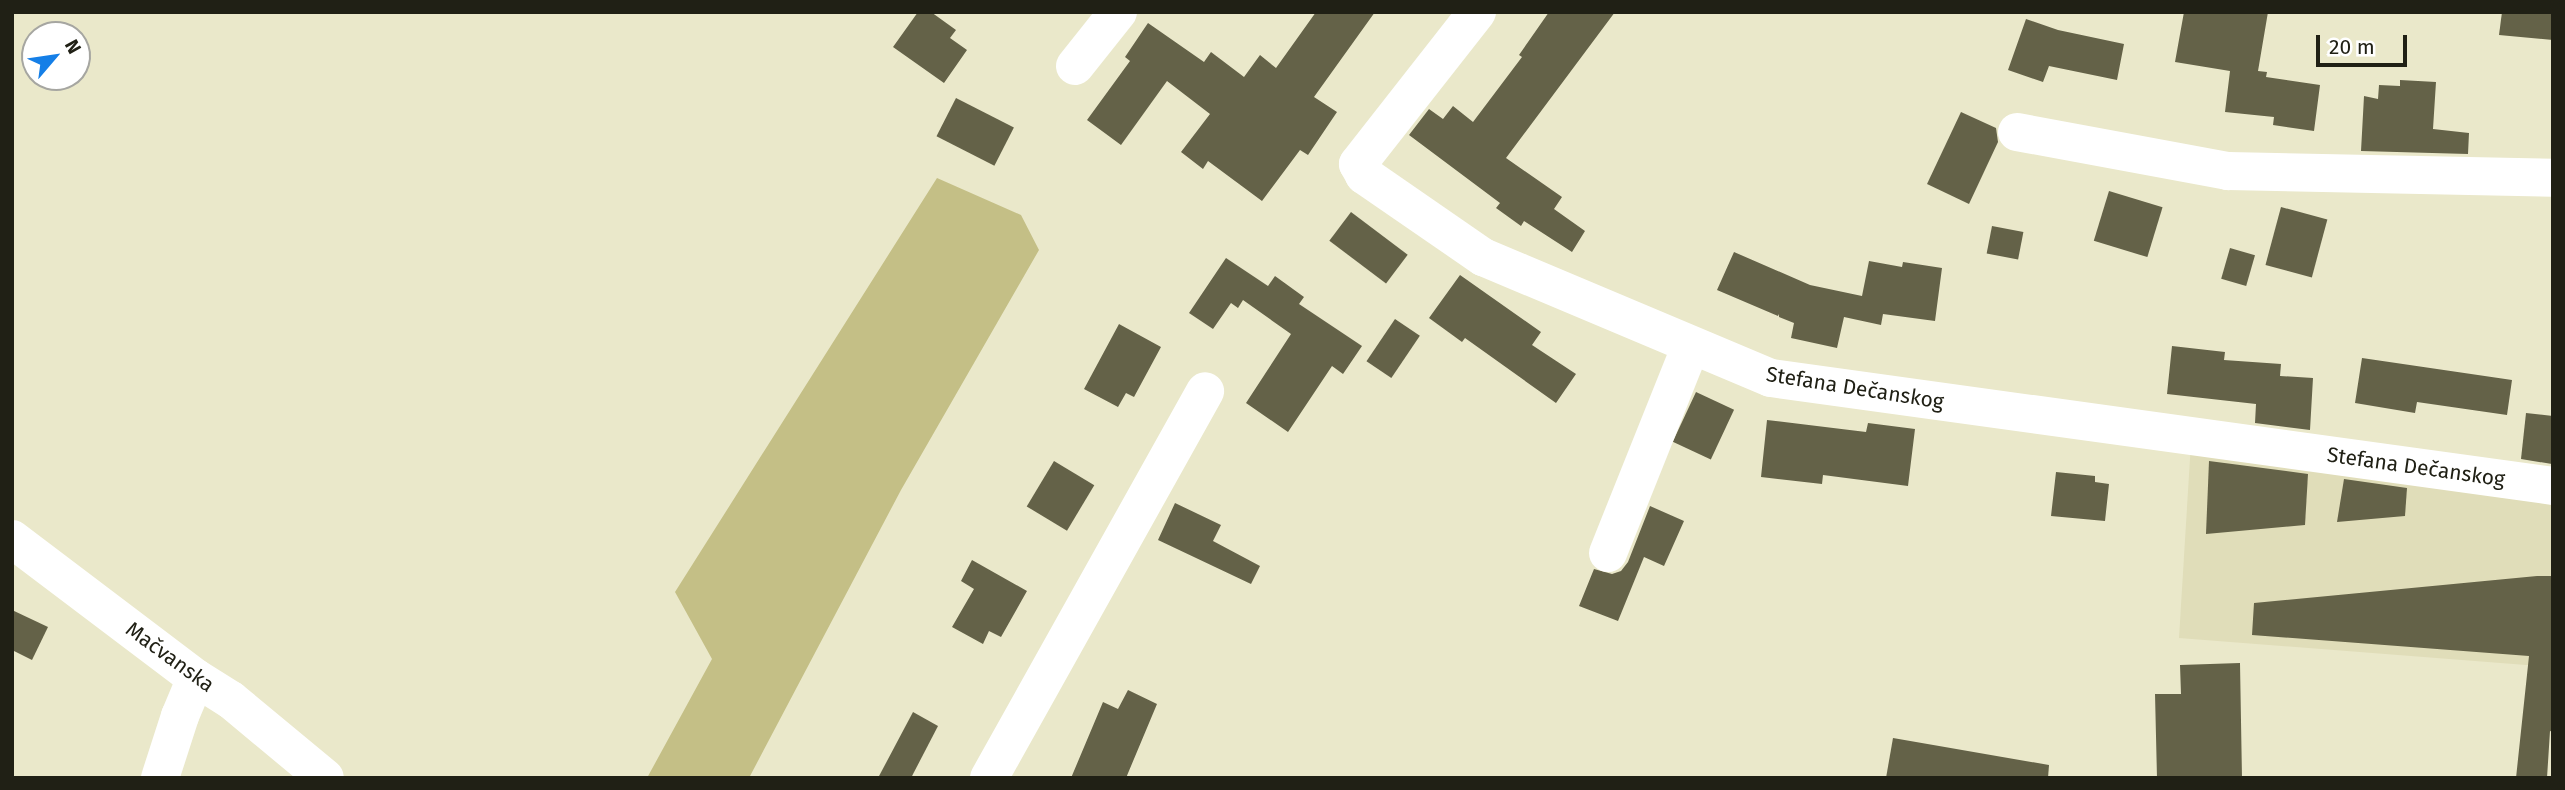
<!DOCTYPE html>
<html>
<head>
<meta charset="utf-8">
<style>
  body { margin:0 }
  #map { position:relative; width:2565px; height:790px; overflow:hidden; background:#eae8ca; font-family:"Fira Sans",sans-serif }
  div>[style] { position:absolute }
  .built>* { inset:0; background:#e0ddb9 }
  .green>* { inset:0; background:#c4bf86 }
  .building>* { inset:0; background:#646248; transform-origin:0 0 }
  .minor>* { height:38px; margin:-19px; padding:0 19px; transform-origin:19px; border-radius:19px; background:#fff }
  span { translate:-50% -50%; white-space:nowrap; text-align:center; line-height:1.15; -webkit-text-stroke:7px #fff; paint-order:stroke }
  .street-label { font-size:21px; color:#202015 }
  .frame { position:absolute; inset:0; border:14px solid #202015; pointer-events:none }
  .north { position:absolute; left:21px; top:21px; width:70px; height:70px; box-sizing:border-box; background:#fff; border:2px solid #a6a6a1; border-radius:50%; rotate:61deg; font-size:19px; font-weight:700; line-height:28px; text-align:center; color:#202015 }
  .north::after { content:''; display:block; margin:auto; width:24px; height:32px; background:#157fe7; clip-path:polygon(50% 0,100% 100%,50% 72%,0 100%) }
  .scale { position:absolute; left:2316px; top:35px; width:91px; height:32px; box-sizing:border-box; border:4px solid #202015; border-top:0; padding-left:9px; font-size:21px; line-height:24px; white-space:nowrap; color:#202015; -webkit-text-stroke:5px #fff; paint-order:stroke }
</style>
</head>
<body>
<div id="map">
  <div class="built">
    <div style="clip-path:polygon(2192px 426px,2553px 478px,2553px 667px,2179px 638px)"></div>
  </div>
  <div class="green">
    <div style="clip-path:polygon(937px 178px,1021px 215px,1039px 250px,901px 490px,749px 778px,647px 778px,712px 659px,675px 592px)"></div>
  </div>
  <div class="building">
    <div style="clip-path:polygon(918px 12px,931px 12px,956px 30px,950px 38px,967px 50px,944px 83px,893px 47px)"></div>
    <div style="clip-path:polygon(1316px 12px,1375px 12px,1314px 97px,1337px 112px,1308px 155px,1300px 150px,1262px 201px,1208px 161px,1203px 169px,1181px 152px,1210px 114px,1167px 81px,1121px 145px,1087px 120px,1130px 61px,1125px 57px,1148px 23px,1204px 62px,1211px 52px,1244px 77px,1260px 55px,1276px 68px)"></div>
    <div style="clip-path:polygon(1549px 12px,1615px 12px,1506px 158px,1562px 197px,1554px 209px,1585px 231px,1572px 252px,1524px 221px,1521px 226px,1496px 208px,1500px 203px,1409px 135px,1429px 109px,1443px 119px,1453px 106px,1473px 122px,1522px 57px,1519px 55px)"></div>
    <div style="clip-path:polygon(2184px 12px,2268px 12px,2258px 71px,2267px 72px,2266px 77px,2320px 85px,2314px 131px,2273px 125px,2274px 117px,2225px 112px,2230px 71px,2175px 62px)"></div>
    <div style="clip-path:polygon(2502px 12px,2553px 12px,2553px 40px,2499px 35px)"></div>
    <div style="clip-path:polygon(2026px 19px,2058px 30px,2124px 44px,2117px 80px,2049px 66px,2043px 82px,2008px 70px)"></div>
    <div style="clip-path:polygon(2400px 80px,2436px 82px,2433px 129px,2469px 133px,2468px 154px,2361px 151px,2364px 96px,2378px 99px,2379px 85px,2400px 86px)"></div>
    <div style="left:956px;top:98px;width:65px;height:43px;rotate:27deg"></div>
    <div style="clip-path:polygon(1961px 112px,1996px 128px,1998px 142px,1969px 204px,1927px 184px)"></div>
    <div style="left:2109px;top:191px;width:56px;height:52px;rotate:17deg"></div>
    <div style="left:2281px;top:207px;width:48px;height:60px;rotate:15deg"></div>
    <div style="left:1351px;top:212px;width:71px;height:36px;rotate:37deg"></div>
    <div style="left:1992px;top:226px;width:32px;height:28px;rotate:11deg"></div>
    <div style="left:2230px;top:248px;width:26px;height:32px;rotate:16deg"></div>
    <div style="clip-path:polygon(1734px 252px,1810px 285px,1862px 296px,1869px 261px,1902px 267px,1903px 262px,1942px 268px,1935px 321px,1883px 314px,1881px 325px,1844px 317px,1837px 348px,1791px 338px,1794px 323px,1779px 317px,1779px 314px,1778px 316px,1717px 290px)"></div>
    <div style="clip-path:polygon(1226px 258px,1268px 286px,1275px 276px,1304px 297px,1299px 304px,1362px 346px,1343px 374px,1332px 366px,1288px 432px,1246px 403px,1291px 334px,1243px 300px,1238px 308px,1231px 303px,1213px 329px,1189px 313px)"></div>
    <div style="clip-path:polygon(1460px 275px,1541px 332px,1532px 345px,1576px 374px,1556px 403px,1465px 338px,1462px 342px,1429px 318px)"></div>
    <div style="left:1395px;top:319px;width:30px;height:51px;rotate:34deg"></div>
    <div style="clip-path:polygon(1119px 324px,1161px 347px,1134px 397px,1126px 393px,1118px 407px,1084px 389px)"></div>
    <div style="clip-path:polygon(2172px 346px,2225px 352px,2224px 360px,2281px 364px,2280px 376px,2313px 378px,2310px 430px,2255px 423px,2256px 404px,2167px 394px)"></div>
    <div style="clip-path:polygon(2362px 358px,2512px 380px,2507px 415px,2417px 402px,2415px 413px,2355px 403px)"></div>
    <div style="left:1696px;top:392px;width:42px;height:55px;rotate:25deg"></div>
    <div style="clip-path:polygon(2526px 413px,2553px 416px,2552px 464px,2521px 459px)"></div>
    <div style="clip-path:polygon(1767px 420px,1866px 432px,1868px 423px,1915px 429px,1908px 486px,1823px 475px,1822px 484px,1761px 477px)"></div>
    <div style="left:1054px;top:461px;width:47px;height:53px;rotate:31deg"></div>
    <div style="clip-path:polygon(2209px 461px,2308px 474px,2305px 525px,2206px 534px)"></div>
    <div style="clip-path:polygon(2056px 472px,2095px 476px,2095px 482px,2109px 484px,2105px 521px,2051px 516px)"></div>
    <div style="clip-path:polygon(2344px 479px,2407px 488px,2405px 516px,2337px 522px)"></div>
    <div style="clip-path:polygon(1175px 503px,1221px 525px,1213px 541px,1260px 566px,1251px 584px,1158px 540px)"></div>
    <div style="clip-path:polygon(1650px 506px,1684px 521px,1664px 566px,1644px 557px,1618px 621px,1579px 606px,1594px 569px,1612px 574px,1621px 571px,1628px 562px)"></div>
    <div style="clip-path:polygon(972px 560px,1027px 591px,1001px 637px,989px 631px,983px 644px,952px 627px,974px 589px,961px 581px)"></div>
    <div style="clip-path:polygon(2537px 576px,2553px 576px,2553px 732px,2550px 731px,2547px 778px,2516px 778px,2529px 656px,2252px 635px,2254px 603px)"></div>
    <div style="clip-path:polygon(12px 610px,48px 627px,32px 660px,12px 650px)"></div>
    <div style="clip-path:polygon(2240px 663px,2242px 778px,2157px 778px,2155px 694px,2181px 694px,2180px 665px)"></div>
    <div style="clip-path:polygon(1128px 690px,1157px 704px,1126px 778px,1071px 778px,1103px 702px,1118px 709px)"></div>
    <div style="clip-path:polygon(913px 712px,938px 726px,911px 778px,878px 778px)"></div>
    <div style="clip-path:polygon(1893px 738px,2049px 765px,2048px 778px,1886px 778px)"></div>
  </div>
  <div class="minor">
    <div style="left:1477px;top:12px;width:193px;rotate:128.1deg"></div>
    <div style="left:1358px;top:164px;width:13px;rotate:61deg"></div>
    <div style="left:1364px;top:175px;width:145px;rotate:34.6deg"></div>
    <div style="left:1483px;top:257px;width:312px;rotate:22.8deg"></div>
    <div style="left:1771px;top:378px;width:789px;rotate:7.86deg"></div>
    <div style="left:1075px;top:66px;width:69px;rotate:-51.5deg"></div>
    <div style="left:2017px;top:132px;width:215px;rotate:10.5deg"></div>
    <div style="left:2228px;top:171px;width:325px;rotate:1.2deg"></div>
    <div style="left:12px;top:539px;width:231px;rotate:37.1deg"></div>
    <div style="left:196px;top:678px;width:41px;rotate:32.2deg"></div>
    <div style="left:231px;top:700px;width:122px;rotate:39.7deg"></div>
    <div style="left:1608px;top:553px;width:223px;rotate:-68.2deg"></div>
    <div style="left:160px;top:778px;width:65px;rotate:-72.1deg"></div>
    <div style="left:180px;top:716px;width:41px;rotate:-67.2deg"></div>
    <div style="left:989px;top:778px;width:443px;rotate:-60.8deg"></div>
  </div>
  <div class="street-label">
    <span style="left:1855px;top:388px;rotate:9deg">Stefana Dečanskog</span>
    <span style="left:2416px;top:467px;rotate:8deg">Stefana Dečanskog</span>
    <span style="left:170px;top:657px;rotate:36deg">Mačvanska</span>
  </div>
  <div class="frame"></div>
  <div class="north">N</div>
  <div class="scale">20 m</div>
</div>
</body>
</html>
